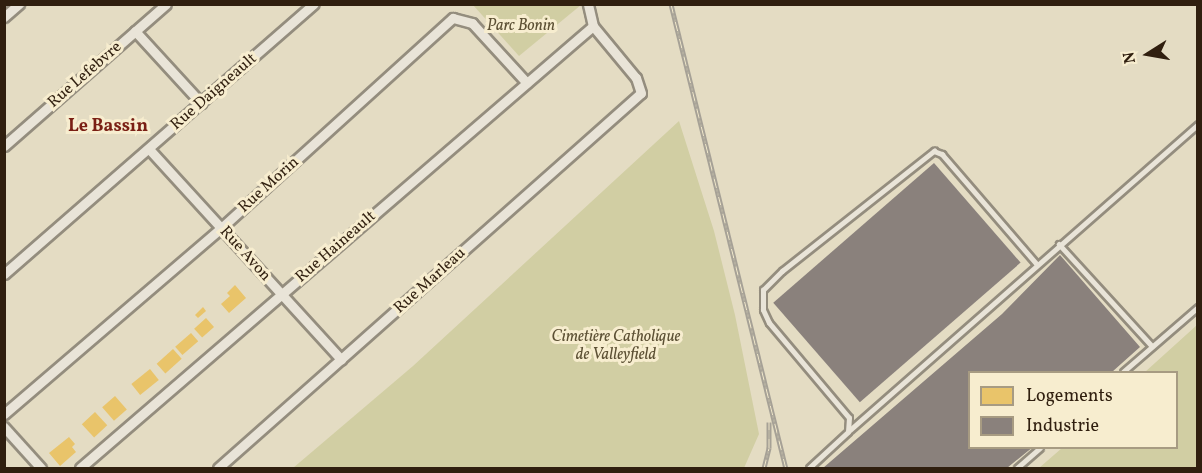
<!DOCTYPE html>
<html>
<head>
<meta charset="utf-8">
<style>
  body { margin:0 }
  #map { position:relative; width:1202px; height:473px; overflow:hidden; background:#e4dcc3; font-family:Vollkorn,serif }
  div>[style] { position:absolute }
  .green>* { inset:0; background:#d1cea3 }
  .homes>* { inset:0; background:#e9c46a; transform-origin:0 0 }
  .industry>* { inset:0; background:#8a817c; transform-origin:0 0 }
  .roads { filter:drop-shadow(2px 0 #948d7e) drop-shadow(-2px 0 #948d7e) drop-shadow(0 2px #948d7e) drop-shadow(0 -2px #948d7e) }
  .service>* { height:4.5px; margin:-2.25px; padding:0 2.25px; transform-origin:2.25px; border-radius:2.25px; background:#e9e4d8 }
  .minor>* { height:9px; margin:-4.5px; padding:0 4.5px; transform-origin:4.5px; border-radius:4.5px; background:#e9e4d8 }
  .rail>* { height:5px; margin-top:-2.5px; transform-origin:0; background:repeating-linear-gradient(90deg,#f7edcf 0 9px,#a6a196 0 18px); box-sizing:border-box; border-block:2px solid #a6a196 }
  span { translate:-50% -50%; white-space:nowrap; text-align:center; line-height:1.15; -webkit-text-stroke:6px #f7edcf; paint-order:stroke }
  .park-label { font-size:16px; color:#5c5034; font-style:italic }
  .street-label { font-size:16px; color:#301f0f }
  .neighbourhood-label { font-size:18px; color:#7a1f14; font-weight:700 }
  .frame { position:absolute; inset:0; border:6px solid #301f0f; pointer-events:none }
  .legend { position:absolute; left:968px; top:371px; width:210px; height:78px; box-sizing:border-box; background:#f7edcf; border:2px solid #a79b82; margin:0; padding:8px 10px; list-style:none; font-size:18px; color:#301f0f }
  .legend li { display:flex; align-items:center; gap:12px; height:30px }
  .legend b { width:30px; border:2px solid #a79b82 }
  .north { position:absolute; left:1118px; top:24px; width:60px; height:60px; -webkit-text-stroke:4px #f7edcf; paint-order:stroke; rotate:259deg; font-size:16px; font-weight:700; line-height:24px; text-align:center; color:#301f0f }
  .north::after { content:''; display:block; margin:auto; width:21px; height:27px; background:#301f0f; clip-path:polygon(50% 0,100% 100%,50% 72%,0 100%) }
</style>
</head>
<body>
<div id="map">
  <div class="green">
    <div style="clip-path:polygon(473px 5px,581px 5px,519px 56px)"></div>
    <div style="clip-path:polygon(679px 121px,714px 231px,735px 315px,759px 434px,744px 468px,293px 468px,413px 366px)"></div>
    <div style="clip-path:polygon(1197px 325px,1197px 468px,1039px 468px,1062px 448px,1176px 448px,1176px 372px,1145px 372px)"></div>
  </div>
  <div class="homes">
    <div style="clip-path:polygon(235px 285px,246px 298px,229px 313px,221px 304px,230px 296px,227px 293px)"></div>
    <div style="clip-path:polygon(203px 307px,206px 311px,198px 318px,195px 315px)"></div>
    <div style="left:206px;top:318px;width:12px;height:16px;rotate:48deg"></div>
    <div style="left:191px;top:333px;width:11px;height:21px;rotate:49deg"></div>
    <div style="left:173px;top:349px;width:13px;height:22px;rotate:48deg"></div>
    <div style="left:150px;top:369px;width:14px;height:24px;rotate:51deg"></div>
    <div style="left:115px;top:396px;width:18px;height:17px;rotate:49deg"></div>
    <div style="left:95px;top:412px;width:18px;height:18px;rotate:47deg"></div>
    <div style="clip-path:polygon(69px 437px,75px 444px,72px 447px,76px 452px,60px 466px,49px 453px)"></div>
  </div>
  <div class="industry">
    <div style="left:934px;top:163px;width:132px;height:213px;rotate:49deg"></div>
    <div style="clip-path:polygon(1060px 255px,1140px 347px,1112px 372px,970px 372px,970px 448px,1032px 448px,1028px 451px,1007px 468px,823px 468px,1002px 314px)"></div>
  </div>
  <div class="roads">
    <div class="service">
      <div style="left:1059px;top:244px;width:138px;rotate:47.6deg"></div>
      <div style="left:1123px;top:372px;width:99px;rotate:-40.9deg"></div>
      <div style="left:850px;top:430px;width:463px;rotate:-41.3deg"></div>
      <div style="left:809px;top:468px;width:53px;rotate:-42.7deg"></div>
      <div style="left:848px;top:432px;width:14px;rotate:-86deg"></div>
      <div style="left:849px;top:418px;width:124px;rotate:-130.1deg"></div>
      <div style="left:769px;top:323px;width:14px;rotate:-115deg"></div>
      <div style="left:763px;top:310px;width:20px;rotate:-90deg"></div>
      <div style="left:763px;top:290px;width:27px;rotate:-45deg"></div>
      <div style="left:782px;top:271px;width:194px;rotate:-38.3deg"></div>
      <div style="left:934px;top:151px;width:9px;rotate:21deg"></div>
      <div style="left:942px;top:154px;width:145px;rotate:49.2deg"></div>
      <div style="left:1017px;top:468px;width:30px;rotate:-41deg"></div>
    </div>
    <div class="minor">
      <div style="left:4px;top:17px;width:20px;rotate:-41deg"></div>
      <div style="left:135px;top:31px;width:98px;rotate:47.5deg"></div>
      <div style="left:4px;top:146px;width:215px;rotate:-41.2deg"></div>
      <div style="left:149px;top:149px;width:285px;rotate:47.6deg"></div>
      <div style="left:4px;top:274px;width:411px;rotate:-41.1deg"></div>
      <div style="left:4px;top:414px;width:286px;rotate:-40.6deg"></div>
      <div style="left:221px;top:228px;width:313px;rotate:-42.2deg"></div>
      <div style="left:453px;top:18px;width:20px;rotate:15deg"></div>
      <div style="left:472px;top:23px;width:81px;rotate:47.5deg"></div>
      <div style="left:4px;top:427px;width:55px;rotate:47.9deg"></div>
      <div style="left:80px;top:468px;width:677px;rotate:-40.75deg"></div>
      <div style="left:218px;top:468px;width:565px;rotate:-41.56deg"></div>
      <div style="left:641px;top:93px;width:16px;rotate:-108deg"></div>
      <div style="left:636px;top:78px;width:67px;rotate:-129.6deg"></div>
      <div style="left:593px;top:26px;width:23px;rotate:-103deg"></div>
    </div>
  </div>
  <div class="rail">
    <div style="left:671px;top:4px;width:478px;rotate:76.1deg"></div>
    <div style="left:764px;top:468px;width:21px;rotate:-76deg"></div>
    <div style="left:769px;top:448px;width:26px;rotate:-90deg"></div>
  </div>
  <div class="park-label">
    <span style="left:521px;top:26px">Parc Bonin</span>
    <span style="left:616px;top:346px">Cimetière Catholique<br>de Valleyfield</span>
  </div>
  <div class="street-label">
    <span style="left:85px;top:75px;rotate:-41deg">Rue Lefebvre</span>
    <span style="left:214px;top:92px;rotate:-41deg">Rue Daigneault</span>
    <span style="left:269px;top:185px;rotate:-42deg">Rue Morin</span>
    <span style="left:336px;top:247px;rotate:-41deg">Rue Haineault</span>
    <span style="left:245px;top:254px;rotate:48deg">Rue Avon</span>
    <span style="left:430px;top:281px;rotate:-42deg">Rue Marleau</span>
  </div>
  <div class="neighbourhood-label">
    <span style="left:108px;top:127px">Le Bassin</span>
  </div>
  <div class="frame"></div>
  <ul class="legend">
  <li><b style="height:16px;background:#e9c46a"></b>Logements</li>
  <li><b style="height:16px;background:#8a817c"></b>Industrie</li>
  </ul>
  <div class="north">N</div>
</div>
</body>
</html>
